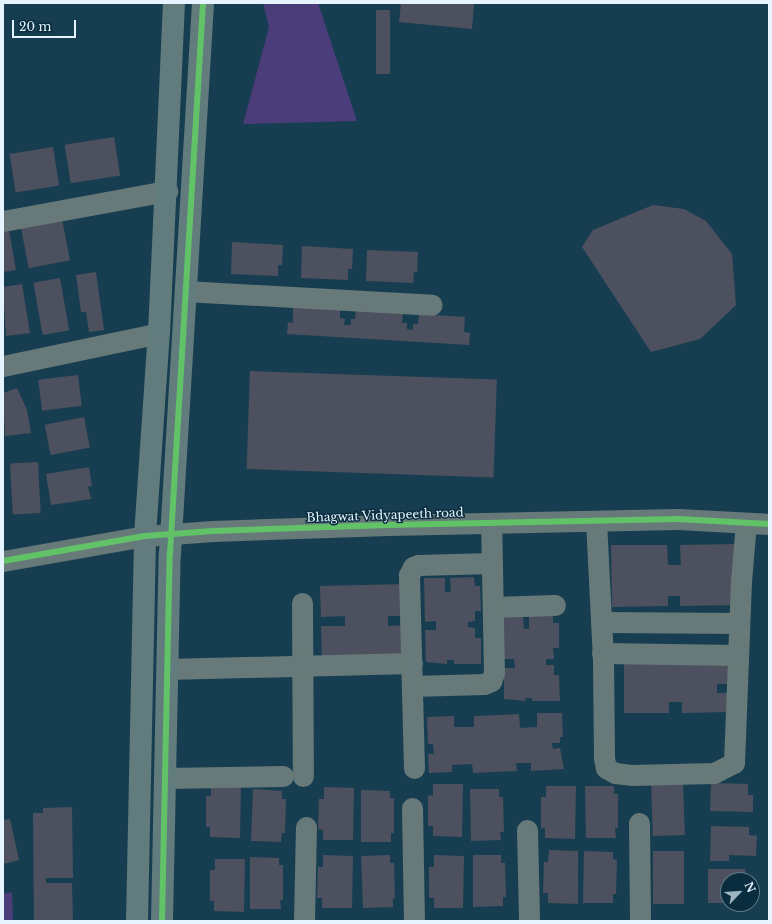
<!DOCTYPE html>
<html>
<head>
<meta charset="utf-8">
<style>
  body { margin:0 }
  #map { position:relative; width:772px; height:924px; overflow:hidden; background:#173e50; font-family:"Libre Baskerville",serif }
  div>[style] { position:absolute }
  .green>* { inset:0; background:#4b3d7a }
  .building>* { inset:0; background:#4d505e; transform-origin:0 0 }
  .street>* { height:21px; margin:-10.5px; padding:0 10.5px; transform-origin:10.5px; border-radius:10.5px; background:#677a79 }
  .secondary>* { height:22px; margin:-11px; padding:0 11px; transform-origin:11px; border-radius:11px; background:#627b7d }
  .cycleway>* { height:6px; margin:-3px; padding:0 3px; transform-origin:3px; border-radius:3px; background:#61c268 }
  span { translate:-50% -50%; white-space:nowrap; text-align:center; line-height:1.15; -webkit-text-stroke:3px #092c3e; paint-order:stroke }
  .street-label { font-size:12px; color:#e5f4fe }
  .frame { position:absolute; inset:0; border:4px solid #e5f4fe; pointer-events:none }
  .north { position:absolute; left:720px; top:872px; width:40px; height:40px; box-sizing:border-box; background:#092c3e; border:1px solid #617c8b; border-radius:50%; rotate:65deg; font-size:11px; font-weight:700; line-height:16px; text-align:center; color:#e5f4fe }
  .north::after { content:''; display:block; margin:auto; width:14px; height:18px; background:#9db4c1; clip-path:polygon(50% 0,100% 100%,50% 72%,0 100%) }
  .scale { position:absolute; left:12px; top:20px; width:64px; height:18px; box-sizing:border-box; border:2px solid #e5f4fe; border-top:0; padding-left:5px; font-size:12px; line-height:14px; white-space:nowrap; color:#e5f4fe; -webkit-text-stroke:3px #092c3e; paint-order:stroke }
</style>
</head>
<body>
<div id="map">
  <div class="green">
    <div style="clip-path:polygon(263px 3px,318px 3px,357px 121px,243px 124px,269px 27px)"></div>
    <div style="clip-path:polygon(12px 892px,13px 921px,3px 921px,3px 894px)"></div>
  </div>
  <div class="building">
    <div style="clip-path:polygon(401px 3px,474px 3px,472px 29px,399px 22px)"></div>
    <div style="left:376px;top:10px;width:14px;height:64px"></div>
    <div style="left:114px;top:137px;width:39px;height:50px;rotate:81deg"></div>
    <div style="left:53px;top:147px;width:39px;height:44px;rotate:81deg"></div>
    <div style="clip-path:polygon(653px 205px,684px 209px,706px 221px,732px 254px,736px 305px,700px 339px,651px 352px,582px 247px,593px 230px)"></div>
    <div style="left:62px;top:219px;width:42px;height:42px;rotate:79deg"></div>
    <div style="clip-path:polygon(9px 230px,16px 270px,3px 272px,3px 231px)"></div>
    <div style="clip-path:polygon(232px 242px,283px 245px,282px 265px,278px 265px,278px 276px,231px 274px)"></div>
    <div style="clip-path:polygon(302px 246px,353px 249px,352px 269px,348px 269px,348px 280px,301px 278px)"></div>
    <div style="clip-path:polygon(367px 250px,418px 252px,417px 272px,414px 272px,413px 283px,366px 281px)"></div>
    <div style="clip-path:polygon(96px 272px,104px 330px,89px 332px,86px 312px,81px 312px,76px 275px)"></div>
    <div style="left:60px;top:278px;width:53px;height:27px;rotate:80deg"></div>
    <div style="clip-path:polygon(22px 284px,30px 333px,6px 336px,3px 287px)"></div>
    <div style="clip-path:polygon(293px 307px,340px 310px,340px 318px,345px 319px,344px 325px,351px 325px,351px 319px,355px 319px,356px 310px,403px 313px,402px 323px,407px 323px,407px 329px,413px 330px,413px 324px,418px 324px,419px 314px,465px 317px,464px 332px,470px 333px,469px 345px,287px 334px,288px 322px,293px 323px)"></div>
    <div style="left:250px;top:371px;width:247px;height:98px;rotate:2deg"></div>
    <div style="left:78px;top:375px;width:31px;height:40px;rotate:83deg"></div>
    <div style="clip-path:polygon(17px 388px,27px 410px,31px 433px,5px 436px,3px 393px)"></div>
    <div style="left:84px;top:417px;width:31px;height:40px;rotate:79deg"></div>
    <div style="left:38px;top:462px;width:51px;height:28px;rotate:87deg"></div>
    <div style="clip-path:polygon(89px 467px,92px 486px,88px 487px,91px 499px,51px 505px,46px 474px)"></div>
    <div style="clip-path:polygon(736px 544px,737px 605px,680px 606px,680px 596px,668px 596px,668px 606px,612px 607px,611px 545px,667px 545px,668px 565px,681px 565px,680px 545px)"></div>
    <div style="clip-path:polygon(474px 577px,475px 586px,480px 586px,481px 611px,475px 611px,475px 621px,468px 622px,468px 627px,475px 628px,475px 638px,481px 638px,481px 664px,454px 664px,454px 660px,447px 660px,447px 664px,426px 662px,425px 630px,436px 630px,436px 621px,425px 622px,424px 578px,445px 578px,445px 592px,451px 592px,450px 578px)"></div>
    <div style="clip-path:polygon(408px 584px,409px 616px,388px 616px,388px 626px,409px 625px,410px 657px,322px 659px,321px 626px,345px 626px,345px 616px,321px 617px,320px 586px)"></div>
    <div style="clip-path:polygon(503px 615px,523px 615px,524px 629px,529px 629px,529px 615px,553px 615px,553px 623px,559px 623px,559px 648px,553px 648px,554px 659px,546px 659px,546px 665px,554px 665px,554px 675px,559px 675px,560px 701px,532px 701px,532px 698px,525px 698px,526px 701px,504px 699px,504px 668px,515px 668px,514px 659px,503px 659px)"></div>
    <div style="clip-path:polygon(729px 660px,729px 684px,717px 684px,717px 693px,729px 693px,729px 712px,682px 713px,682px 702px,669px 702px,669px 713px,624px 713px,624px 661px)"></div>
    <div style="clip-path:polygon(537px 713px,562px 713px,563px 737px,560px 737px,560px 743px,552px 743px,553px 749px,560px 748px,564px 769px,531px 771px,531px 763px,516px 763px,517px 771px,473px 773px,472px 764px,452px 765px,452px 772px,429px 773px,428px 754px,434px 754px,433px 744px,428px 744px,427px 717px,454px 716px,454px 727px,474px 727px,474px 716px,519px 714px,520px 728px,537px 727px)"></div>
    <div style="left:683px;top:781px;width:54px;height:32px;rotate:88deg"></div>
    <div style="clip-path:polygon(711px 783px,748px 784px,748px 795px,753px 795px,753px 812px,710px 811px)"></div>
    <div style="clip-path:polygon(433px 784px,463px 784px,462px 837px,433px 836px,433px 826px,428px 826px,428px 796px,433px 795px)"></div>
    <div style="clip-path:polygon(211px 785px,241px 785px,240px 838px,210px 837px,210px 827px,206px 827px,206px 796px,211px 796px)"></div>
    <div style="clip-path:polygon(546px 786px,576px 786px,575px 839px,545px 838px,545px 828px,541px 828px,541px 797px,546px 797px)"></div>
    <div style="clip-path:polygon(585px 786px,614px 786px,614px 794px,618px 794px,618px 828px,615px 828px,616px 838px,586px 838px)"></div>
    <div style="clip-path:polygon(324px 787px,354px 788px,353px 840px,323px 840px,323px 830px,318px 829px,319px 799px,324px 799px)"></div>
    <div style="clip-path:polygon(253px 789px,282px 791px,282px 799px,286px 799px,285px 833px,282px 833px,281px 842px,251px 841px)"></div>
    <div style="clip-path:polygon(470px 789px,499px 789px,499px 797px,503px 797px,504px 832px,500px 832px,501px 840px,471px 841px)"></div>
    <div style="clip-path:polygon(361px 790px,390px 791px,390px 798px,394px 798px,394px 833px,391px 833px,391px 842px,361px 842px)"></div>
    <div style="clip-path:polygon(72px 807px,73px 878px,46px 878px,46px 883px,72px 883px,73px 921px,34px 921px,33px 813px,43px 813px,43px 808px)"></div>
    <div style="clip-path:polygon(10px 819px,19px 860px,3px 864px,3px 820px)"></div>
    <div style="clip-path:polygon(711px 826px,749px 827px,749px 835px,757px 836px,756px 856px,729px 855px,729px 861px,710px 861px)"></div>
    <div style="clip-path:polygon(549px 850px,578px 851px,578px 904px,548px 903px,548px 893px,543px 893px,544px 862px,548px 862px)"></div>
    <div style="clip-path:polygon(584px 851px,613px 852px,613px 859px,617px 860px,616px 894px,613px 894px,613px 903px,583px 903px)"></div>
    <div style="left:653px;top:851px;width:31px;height:53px"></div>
    <div style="clip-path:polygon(323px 855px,353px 856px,352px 908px,322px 908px,322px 898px,317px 898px,318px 867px,323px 867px)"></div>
    <div style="clip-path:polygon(390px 855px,390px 863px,394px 863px,395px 898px,393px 898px,393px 907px,363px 908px,361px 856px)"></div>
    <div style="clip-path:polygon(434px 855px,464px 856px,463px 908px,434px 908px,434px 898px,429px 898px,429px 867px,434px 867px)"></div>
    <div style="clip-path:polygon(473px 855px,501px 855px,501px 863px,505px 863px,506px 897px,503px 897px,503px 906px,473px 907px)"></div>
    <div style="clip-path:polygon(250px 857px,279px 858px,279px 865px,283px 865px,283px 900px,280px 900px,281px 909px,250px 909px)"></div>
    <div style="clip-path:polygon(215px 859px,245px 859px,244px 912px,214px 911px,214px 901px,210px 901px,210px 870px,215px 870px)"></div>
    <div style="clip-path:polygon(708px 869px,745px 869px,746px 877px,753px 876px,753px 880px,728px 880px,727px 903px,708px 903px)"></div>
  </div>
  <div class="street">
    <div style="left:3px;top:221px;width:167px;rotate:-10.4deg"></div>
    <div style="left:185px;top:291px;width:247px;rotate:3.2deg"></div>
    <div style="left:3px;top:366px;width:159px;rotate:-11.9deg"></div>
    <div style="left:596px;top:521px;width:139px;rotate:87.1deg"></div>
    <div style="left:603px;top:660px;width:98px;rotate:89.4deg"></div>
    <div style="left:604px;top:758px;width:10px;rotate:79deg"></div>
    <div style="left:606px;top:768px;width:10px;rotate:29deg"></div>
    <div style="left:615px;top:773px;width:16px;rotate:7deg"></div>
    <div style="left:631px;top:775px;width:83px;rotate:-1.4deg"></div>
    <div style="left:714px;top:773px;width:22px;rotate:-27deg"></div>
    <div style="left:734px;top:763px;width:182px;rotate:-87.8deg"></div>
    <div style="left:741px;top:581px;width:58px;rotate:-85.1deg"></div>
    <div style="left:3px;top:561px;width:144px;rotate:-10deg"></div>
    <div style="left:145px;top:536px;width:68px;rotate:-4.2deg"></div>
    <div style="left:213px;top:531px;width:175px;rotate:-2deg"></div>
    <div style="left:388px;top:525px;width:290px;rotate:-1.2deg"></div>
    <div style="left:678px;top:519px;width:91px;rotate:3.1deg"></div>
    <div style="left:302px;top:603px;width:173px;rotate:89.7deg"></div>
    <div style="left:493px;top:607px;width:62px;rotate:-1.8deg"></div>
    <div style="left:601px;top:622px;width:138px;rotate:0.4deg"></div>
    <div style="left:602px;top:653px;width:136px;rotate:0.8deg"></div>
    <div style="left:167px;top:669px;width:245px;rotate:-1.4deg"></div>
    <div style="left:412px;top:686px;width:72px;rotate:-1.6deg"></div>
    <div style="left:484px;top:684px;width:8px;rotate:-23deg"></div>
    <div style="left:491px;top:681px;width:9px;rotate:-69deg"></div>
    <div style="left:494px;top:673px;width:150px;rotate:-91.1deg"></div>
    <div style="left:414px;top:768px;width:193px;rotate:-91.5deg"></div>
    <div style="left:409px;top:575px;width:9px;rotate:-63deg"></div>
    <div style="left:413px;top:567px;width:5px;rotate:-22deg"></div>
    <div style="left:418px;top:565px;width:74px;rotate:-1.5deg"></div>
    <div style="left:165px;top:778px;width:118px;rotate:-1deg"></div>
    <div style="left:412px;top:808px;width:113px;rotate:89deg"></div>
    <div style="left:639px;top:823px;width:98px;rotate:89.4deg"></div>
    <div style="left:527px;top:830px;width:91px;rotate:88.7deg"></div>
    <div style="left:304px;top:921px;width:94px;rotate:-88.8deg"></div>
  </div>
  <div class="secondary">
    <div style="left:137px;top:921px;width:385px;rotate:-88.8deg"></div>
    <div style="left:145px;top:536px;width:203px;rotate:-86.1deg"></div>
    <div style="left:159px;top:333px;width:330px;rotate:-87.4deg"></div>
    <div style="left:162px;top:921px;width:367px;rotate:-88.8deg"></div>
    <div style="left:170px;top:554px;width:552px;rotate:-86.57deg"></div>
  </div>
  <div class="cycleway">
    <div style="left:3px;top:561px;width:144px;rotate:-10deg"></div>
    <div style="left:145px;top:536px;width:68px;rotate:-4.2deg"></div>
    <div style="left:213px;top:531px;width:175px;rotate:-2deg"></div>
    <div style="left:388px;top:525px;width:290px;rotate:-1.2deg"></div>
    <div style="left:678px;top:519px;width:91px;rotate:3.1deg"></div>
    <div style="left:162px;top:921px;width:367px;rotate:-88.8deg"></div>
    <div style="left:170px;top:554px;width:552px;rotate:-86.57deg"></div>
  </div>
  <div class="street-label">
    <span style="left:385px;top:515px;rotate:-2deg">Bhagwat Vidyapeeth road</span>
  </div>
  <div class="frame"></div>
  <div class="north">N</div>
  <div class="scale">20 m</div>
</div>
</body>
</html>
